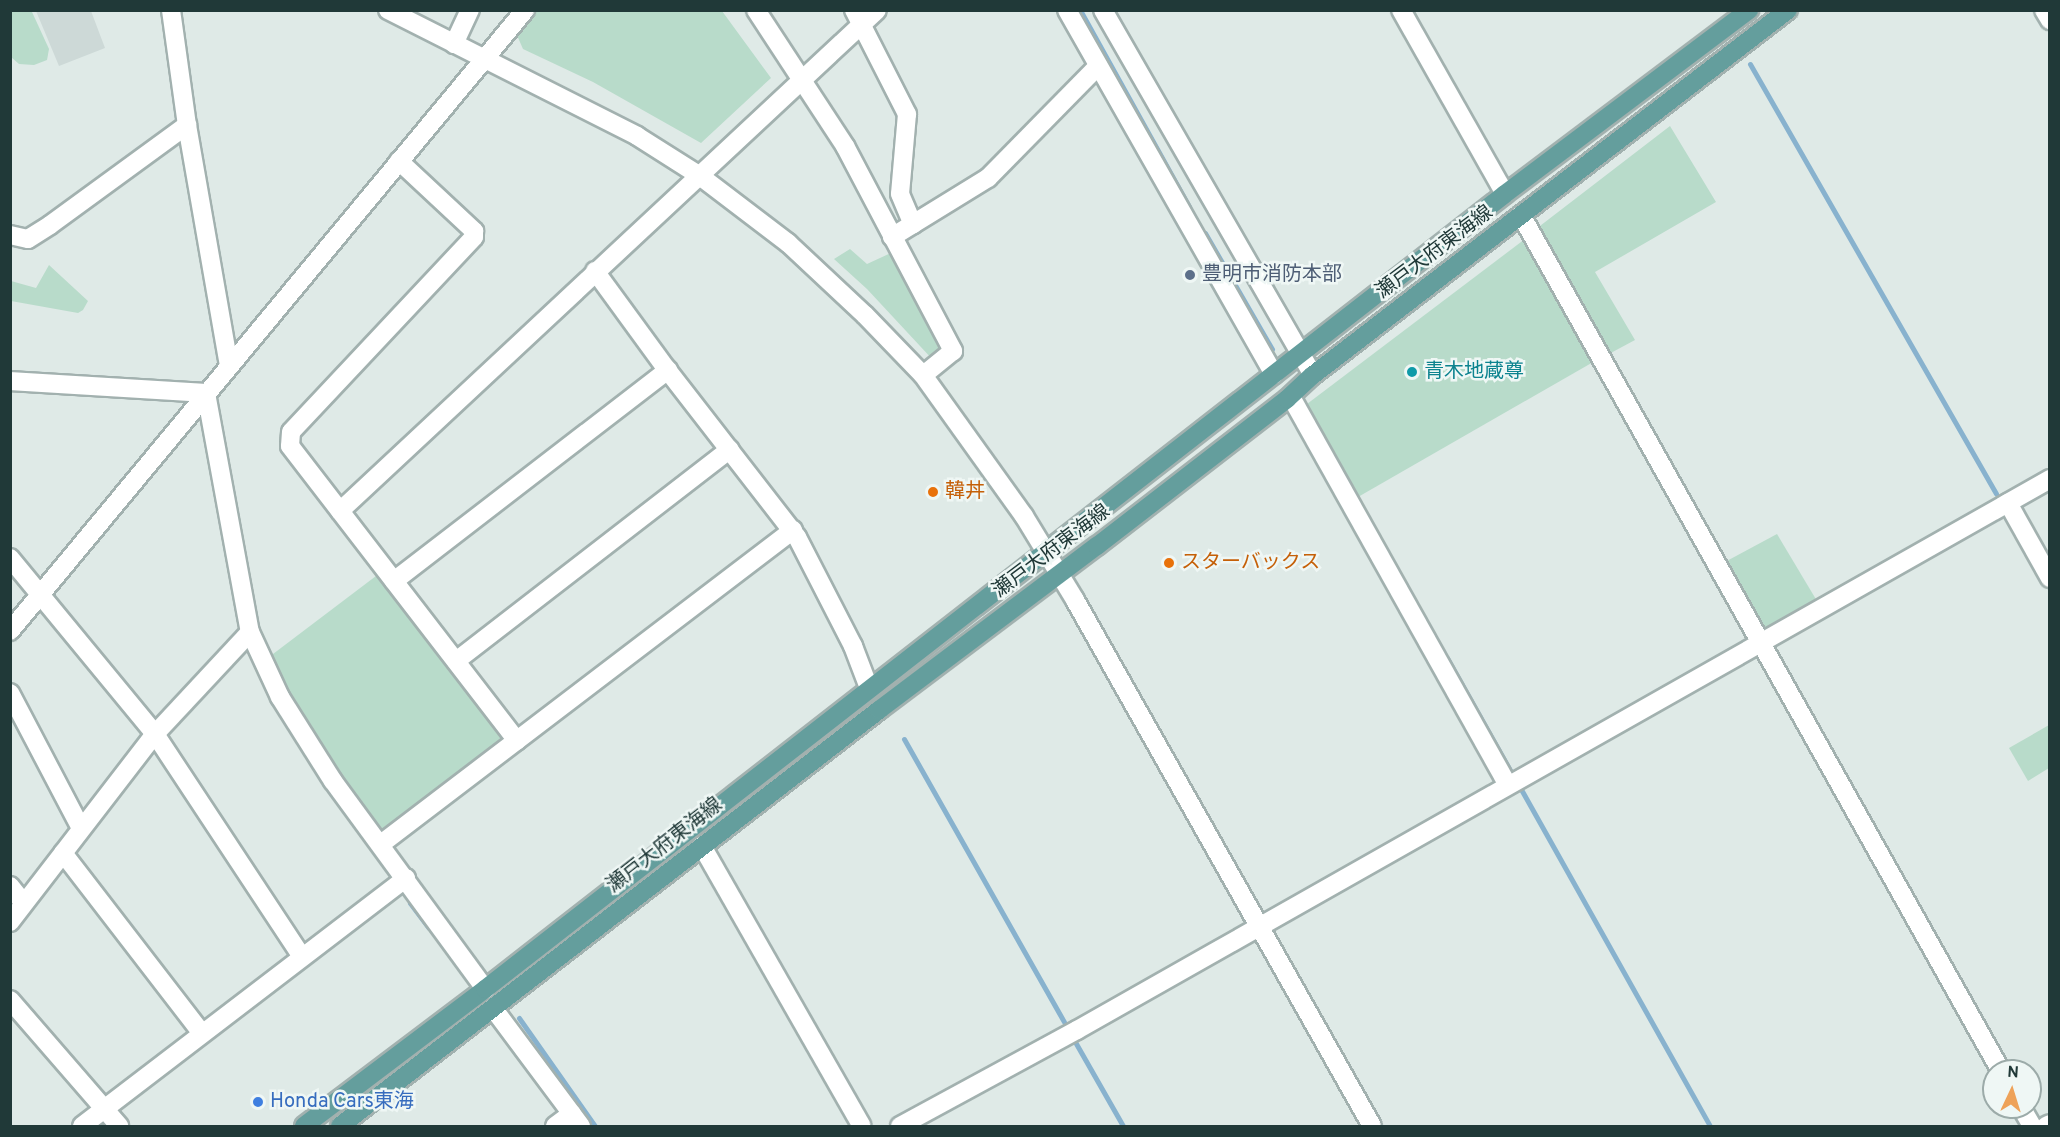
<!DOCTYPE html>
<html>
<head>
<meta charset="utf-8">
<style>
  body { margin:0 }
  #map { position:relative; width:2060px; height:1137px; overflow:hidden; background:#dfeae7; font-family:Overpass,"Noto Sans JP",sans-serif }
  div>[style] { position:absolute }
  .built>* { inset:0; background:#cdd9d7 }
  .green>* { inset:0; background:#b8dbca }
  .stream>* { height:5px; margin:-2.5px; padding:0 2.5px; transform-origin:2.5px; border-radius:2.5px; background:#88b2ce }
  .roads { filter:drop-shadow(2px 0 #a2b1af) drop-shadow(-2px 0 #a2b1af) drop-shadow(0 2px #a2b1af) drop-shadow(0 -2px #a2b1af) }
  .minor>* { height:18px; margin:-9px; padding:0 9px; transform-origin:9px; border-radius:9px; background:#fff }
  .major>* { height:18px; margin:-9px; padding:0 9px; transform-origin:9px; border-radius:9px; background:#649e9d }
  .dots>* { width:16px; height:16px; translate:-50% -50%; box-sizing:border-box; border:3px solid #eff7f5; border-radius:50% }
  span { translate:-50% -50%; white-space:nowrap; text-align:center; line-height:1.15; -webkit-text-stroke:5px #eff7f5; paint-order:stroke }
  .street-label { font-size:20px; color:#203938 }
  .service-label { font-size:20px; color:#4e5e75 }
  .left { translate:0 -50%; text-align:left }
  .culture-label { font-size:20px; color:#0d838f }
  .food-label { font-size:20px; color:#c56008 }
  .shop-label { font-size:20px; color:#366cbe }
  .frame { position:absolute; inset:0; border:12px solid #203938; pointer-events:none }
  .north { position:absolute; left:1982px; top:1059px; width:60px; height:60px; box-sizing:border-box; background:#eff7f5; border:2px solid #9caba9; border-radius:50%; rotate:4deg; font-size:16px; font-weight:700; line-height:24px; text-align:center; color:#203938 }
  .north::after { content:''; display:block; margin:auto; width:21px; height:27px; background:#eea259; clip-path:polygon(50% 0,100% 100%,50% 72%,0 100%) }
</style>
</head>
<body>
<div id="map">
  <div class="built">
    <div style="clip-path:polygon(36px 11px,91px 11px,105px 48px,59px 66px)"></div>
  </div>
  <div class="green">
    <div style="clip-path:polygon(22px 10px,32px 12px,49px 49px,47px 60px,34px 65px,19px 64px,11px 57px,11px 12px)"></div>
    <div style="clip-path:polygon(535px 11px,722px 11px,771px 78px,701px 143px,593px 82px,523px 49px,516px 33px)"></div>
    <div style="clip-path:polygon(1670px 126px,1716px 202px,1595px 272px,1635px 340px,1607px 355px,1536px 229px)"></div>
    <div style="clip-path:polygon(1525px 239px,1595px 361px,1358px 497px,1307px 404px)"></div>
    <div style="clip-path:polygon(850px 249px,867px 264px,893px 252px,946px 348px,933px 360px,867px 289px,834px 259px)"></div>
    <div style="clip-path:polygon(49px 265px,88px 301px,83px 310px,78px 313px,11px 301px,11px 281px,36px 288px)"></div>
    <div style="clip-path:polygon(1777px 534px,1817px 601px,1767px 629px,1763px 627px,1723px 563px)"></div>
    <div style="clip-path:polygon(376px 576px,384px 577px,503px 731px,502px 740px,387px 830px,377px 829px,287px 696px,272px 663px,273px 654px)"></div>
    <div style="clip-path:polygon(2049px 725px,2049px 768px,2028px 781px,2009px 748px)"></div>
  </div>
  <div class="stream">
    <div style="left:1080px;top:10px;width:225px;rotate:61deg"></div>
    <div style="left:1750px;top:64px;width:495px;rotate:60.2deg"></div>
    <div style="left:1205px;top:233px;width:134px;rotate:60deg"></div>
    <div style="left:1447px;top:658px;width:131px;rotate:60.7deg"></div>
    <div style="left:904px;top:739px;width:325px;rotate:60.5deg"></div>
    <div style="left:1522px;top:791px;width:384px;rotate:60.7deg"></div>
    <div style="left:410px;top:903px;width:31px;rotate:53deg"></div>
    <div style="left:519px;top:1018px;width:132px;rotate:54.9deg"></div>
    <div style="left:1074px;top:1040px;width:99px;rotate:60.3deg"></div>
  </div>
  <div class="roads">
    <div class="minor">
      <div style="left:171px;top:10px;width:116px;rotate:82.1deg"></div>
      <div style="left:187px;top:125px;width:244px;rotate:80.1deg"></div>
      <div style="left:388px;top:10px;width:279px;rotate:26.8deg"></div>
      <div style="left:637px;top:136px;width:75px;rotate:32.4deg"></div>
      <div style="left:700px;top:176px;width:111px;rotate:37.3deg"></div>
      <div style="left:788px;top:243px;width:105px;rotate:43.1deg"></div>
      <div style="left:865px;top:315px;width:83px;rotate:46deg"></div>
      <div style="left:923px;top:375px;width:173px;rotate:54.4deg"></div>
      <div style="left:1024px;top:516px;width:98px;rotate:58.7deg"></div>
      <div style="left:1075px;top:600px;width:604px;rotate:60.55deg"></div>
      <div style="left:756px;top:10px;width:163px;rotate:56.8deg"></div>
      <div style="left:845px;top:146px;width:232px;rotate:62.2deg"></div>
      <div style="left:953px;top:351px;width:38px;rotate:141deg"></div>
      <div style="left:854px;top:10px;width:117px;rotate:63deg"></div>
      <div style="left:907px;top:114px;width:80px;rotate:95deg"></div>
      <div style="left:900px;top:194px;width:33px;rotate:67deg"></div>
      <div style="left:1067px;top:10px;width:419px;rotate:60.4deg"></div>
      <div style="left:1103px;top:10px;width:421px;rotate:60.1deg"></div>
      <div style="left:1401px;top:10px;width:211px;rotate:60.5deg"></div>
      <div style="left:2044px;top:10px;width:12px;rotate:59deg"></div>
      <div style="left:454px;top:44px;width:38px;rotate:-65deg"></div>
      <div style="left:399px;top:161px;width:103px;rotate:43deg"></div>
      <div style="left:474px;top:231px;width:6px;rotate:90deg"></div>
      <div style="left:474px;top:237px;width:267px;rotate:133.2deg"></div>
      <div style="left:291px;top:432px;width:14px;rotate:94deg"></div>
      <div style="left:290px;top:446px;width:372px;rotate:52.4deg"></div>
      <div style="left:1521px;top:215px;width:981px;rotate:60.72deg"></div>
      <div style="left:10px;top:235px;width:18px;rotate:13deg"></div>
      <div style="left:28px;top:239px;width:26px;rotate:-32deg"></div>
      <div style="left:50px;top:225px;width:170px;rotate:-36.1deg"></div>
      <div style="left:892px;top:237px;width:113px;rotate:-31.6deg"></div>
      <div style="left:988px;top:178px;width:157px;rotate:-45.5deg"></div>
      <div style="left:595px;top:271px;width:119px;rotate:53.9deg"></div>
      <div style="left:665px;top:367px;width:215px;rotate:52.2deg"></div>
      <div style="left:797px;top:537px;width:123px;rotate:62.8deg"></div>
      <div style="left:853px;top:646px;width:45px;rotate:69.1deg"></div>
      <div style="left:10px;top:381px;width:196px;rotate:3.5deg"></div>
      <div style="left:206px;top:393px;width:243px;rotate:79.6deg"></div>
      <div style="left:250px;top:632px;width:72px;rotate:65.2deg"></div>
      <div style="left:280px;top:697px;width:99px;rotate:57.8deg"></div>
      <div style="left:333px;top:781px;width:258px;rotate:53.8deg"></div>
      <div style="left:1291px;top:397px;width:443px;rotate:60.8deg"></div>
      <div style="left:2008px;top:503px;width:86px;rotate:60.8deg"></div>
      <div style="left:340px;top:511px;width:734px;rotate:-43.01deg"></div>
      <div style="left:10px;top:558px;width:228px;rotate:50.5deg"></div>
      <div style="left:155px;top:734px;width:267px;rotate:56.6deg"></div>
      <div style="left:394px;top:581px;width:346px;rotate:-37.6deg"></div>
      <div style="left:10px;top:631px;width:807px;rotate:-50.33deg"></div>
      <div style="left:456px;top:661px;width:346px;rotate:-37.7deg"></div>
      <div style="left:10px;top:693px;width:153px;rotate:62.3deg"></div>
      <div style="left:381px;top:844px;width:518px;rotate:-37.31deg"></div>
      <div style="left:702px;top:846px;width:322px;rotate:60.3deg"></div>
      <div style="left:63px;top:853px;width:226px;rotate:52.4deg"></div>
      <div style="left:10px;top:886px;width:22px;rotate:51deg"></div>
      <div style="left:10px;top:922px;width:237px;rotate:-52.4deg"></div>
      <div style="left:155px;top:734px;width:139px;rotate:-47deg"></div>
      <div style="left:10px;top:1000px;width:167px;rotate:49.1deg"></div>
      <div style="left:493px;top:1008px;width:147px;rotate:53.3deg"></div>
      <div style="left:2021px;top:1107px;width:22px;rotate:60deg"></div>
      <div style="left:82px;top:1126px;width:408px;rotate:-37.4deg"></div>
      <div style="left:555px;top:1126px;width:21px;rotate:-37deg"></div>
      <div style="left:900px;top:1126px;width:201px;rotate:-28.5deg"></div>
      <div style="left:1077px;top:1030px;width:1118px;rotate:-29.52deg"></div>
      <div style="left:2046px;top:1126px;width:4px;rotate:-27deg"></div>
    </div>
    <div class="major">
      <div style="left:304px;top:1126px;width:227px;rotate:-37.1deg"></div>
      <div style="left:485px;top:989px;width:1293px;rotate:-37.93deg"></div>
      <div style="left:1505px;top:194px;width:306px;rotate:-37deg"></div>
      <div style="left:340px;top:1126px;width:681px;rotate:-37.66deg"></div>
      <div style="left:879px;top:710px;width:273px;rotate:-37deg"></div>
      <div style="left:1097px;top:546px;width:240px;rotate:-37.7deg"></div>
      <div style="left:1287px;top:399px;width:35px;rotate:-43deg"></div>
      <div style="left:1313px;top:375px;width:599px;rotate:-37.54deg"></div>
    </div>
  </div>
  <div class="dots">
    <div style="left:1190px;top:275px;background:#5c6f8a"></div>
    <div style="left:1412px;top:372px;background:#0f9aa8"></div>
    <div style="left:933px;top:492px;background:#e8710a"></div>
    <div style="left:1169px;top:563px;background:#e8710a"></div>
    <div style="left:258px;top:1102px;background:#3f7fe0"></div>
  </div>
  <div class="street-label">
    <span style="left:1435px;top:253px;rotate:-37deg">瀬戸大府東海線</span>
    <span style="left:1052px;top:552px;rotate:-37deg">瀬戸大府東海線</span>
    <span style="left:665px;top:846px;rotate:-38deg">瀬戸大府東海線</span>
  </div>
  <div class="service-label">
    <span class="left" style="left:1202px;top:275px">豊明市消防本部</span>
  </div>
  <div class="culture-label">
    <span class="left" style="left:1424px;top:372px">青木地蔵尊</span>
  </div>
  <div class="food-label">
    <span class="left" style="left:945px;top:492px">韓丼</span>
    <span class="left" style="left:1181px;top:563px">スターバックス</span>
  </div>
  <div class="shop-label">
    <span class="left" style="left:270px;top:1102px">Honda Cars東海</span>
  </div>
  <div class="frame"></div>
  <div class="north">N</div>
</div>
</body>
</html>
